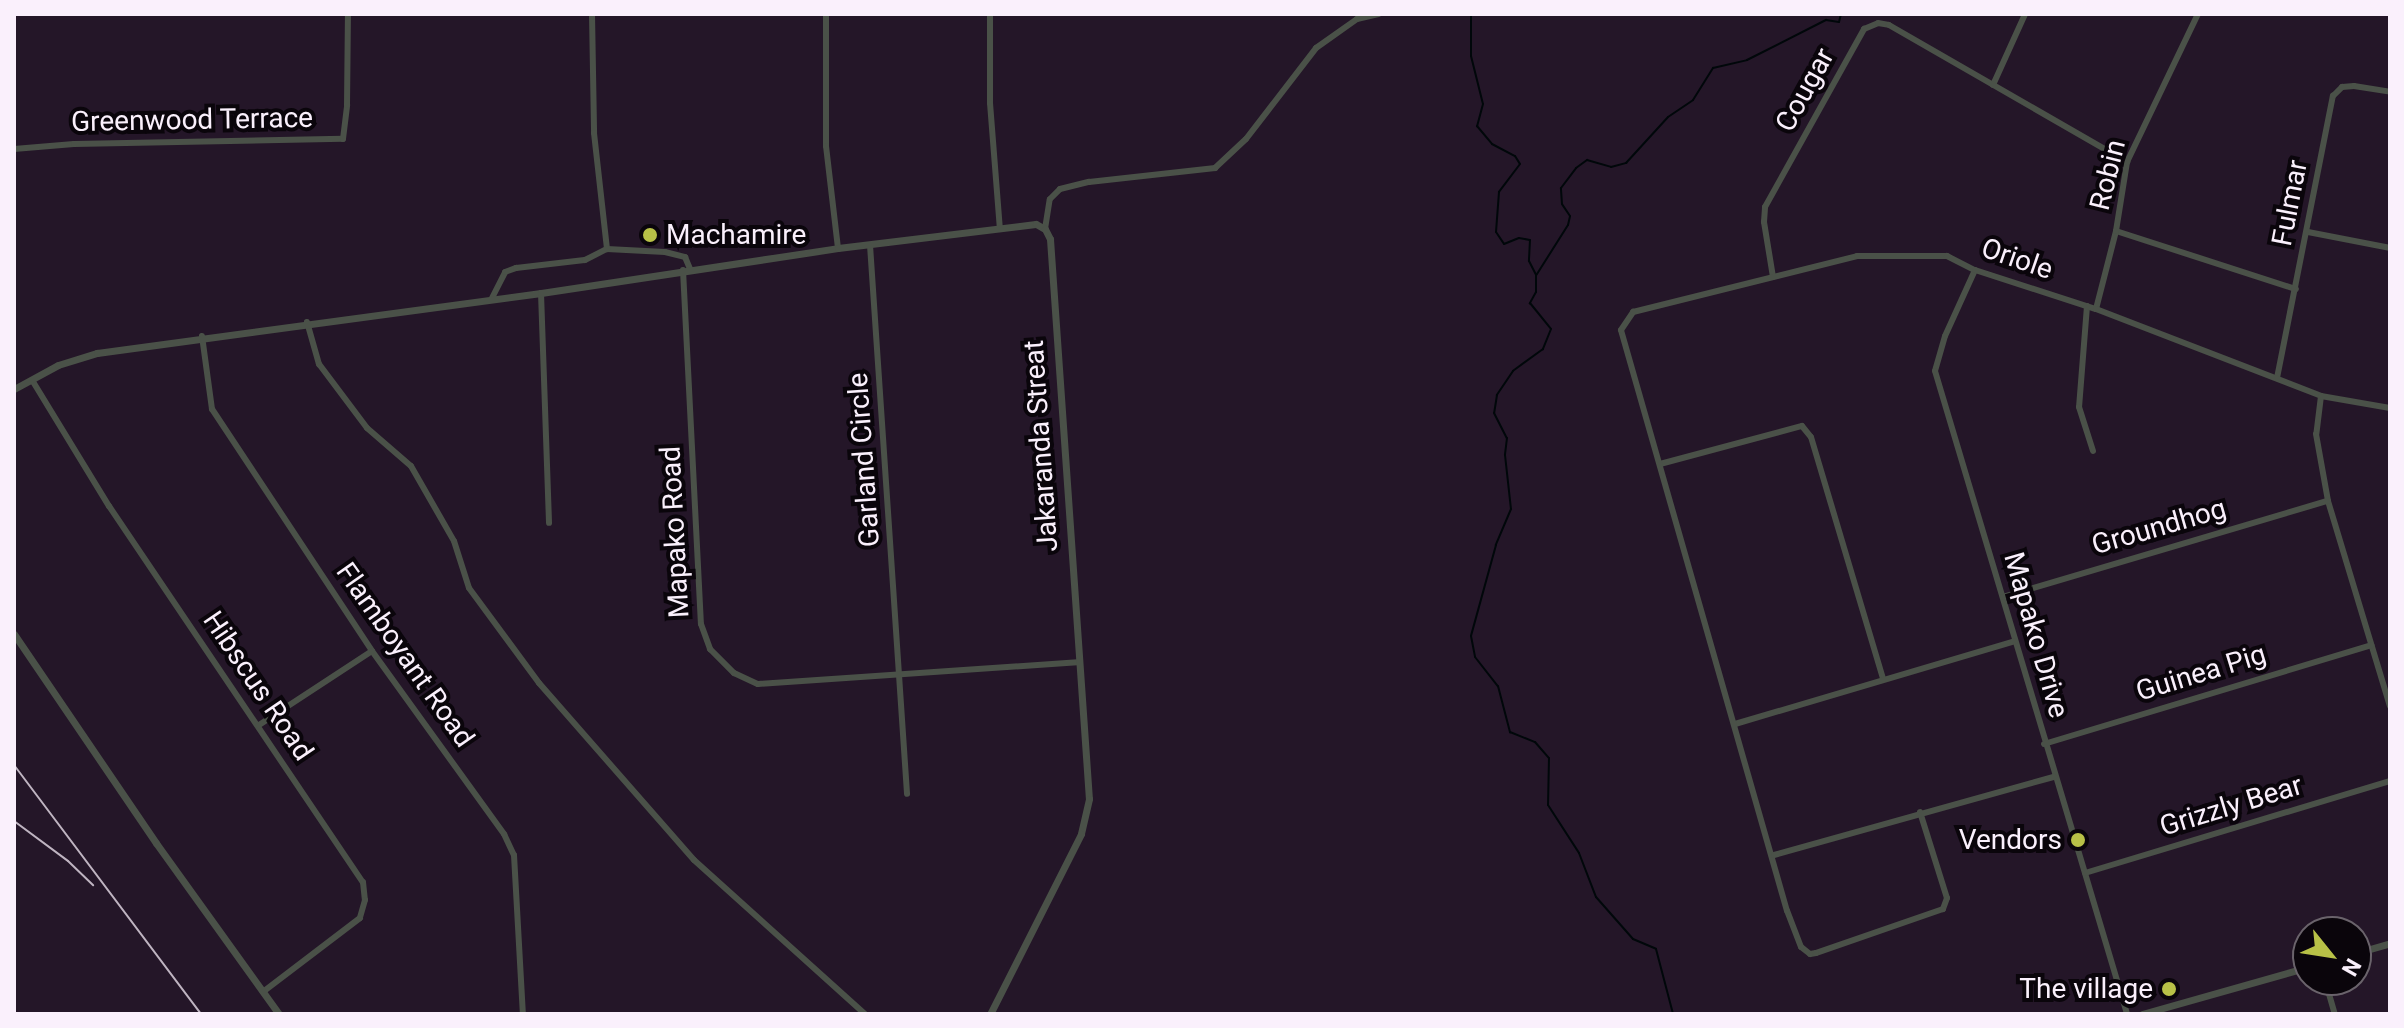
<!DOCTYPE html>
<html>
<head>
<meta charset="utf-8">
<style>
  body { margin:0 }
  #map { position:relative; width:2404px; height:1028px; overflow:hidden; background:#241628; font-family:Roboto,sans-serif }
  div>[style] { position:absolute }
  .stream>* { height:2px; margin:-1px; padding:0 1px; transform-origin:1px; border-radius:1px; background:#00070a }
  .minor>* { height:6px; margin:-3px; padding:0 3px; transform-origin:3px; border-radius:3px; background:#4a5148 }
  .tertiary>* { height:7px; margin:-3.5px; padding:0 3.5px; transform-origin:3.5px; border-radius:3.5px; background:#4a5148 }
  .rail>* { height:2px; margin:-1px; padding:0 1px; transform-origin:1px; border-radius:1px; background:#bfb4c1 }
  .dots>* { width:22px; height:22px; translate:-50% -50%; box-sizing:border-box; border:4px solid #0a050b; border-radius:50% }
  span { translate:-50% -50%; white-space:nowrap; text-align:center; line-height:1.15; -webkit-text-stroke:8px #0a050b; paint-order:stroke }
  .street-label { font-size:28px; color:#faf0fc }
  .poi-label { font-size:28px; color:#faf0fc }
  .left { translate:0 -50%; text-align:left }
  .right { translate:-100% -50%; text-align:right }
  .frame { position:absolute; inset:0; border:16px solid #faf0fc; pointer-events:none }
  .north { position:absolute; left:2292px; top:916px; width:80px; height:80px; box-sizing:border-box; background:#0a050b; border:2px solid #6a636b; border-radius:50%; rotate:120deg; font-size:22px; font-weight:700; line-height:32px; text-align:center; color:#faf0fc }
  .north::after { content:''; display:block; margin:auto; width:28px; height:36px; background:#b8c147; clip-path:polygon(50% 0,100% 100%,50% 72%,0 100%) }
</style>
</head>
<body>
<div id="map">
  <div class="stream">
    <div style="left:1471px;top:14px;width:42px;rotate:90deg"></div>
    <div style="left:1471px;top:56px;width:49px;rotate:76deg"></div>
    <div style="left:1483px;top:104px;width:23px;rotate:105deg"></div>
    <div style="left:1477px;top:126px;width:23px;rotate:50deg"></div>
    <div style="left:1492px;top:144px;width:26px;rotate:28deg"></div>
    <div style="left:1515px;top:156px;width:9px;rotate:58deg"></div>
    <div style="left:1520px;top:164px;width:35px;rotate:127deg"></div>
    <div style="left:1499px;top:192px;width:40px;rotate:94.3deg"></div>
    <div style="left:1496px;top:232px;width:14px;rotate:56deg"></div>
    <div style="left:1504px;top:244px;width:16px;rotate:-22deg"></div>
    <div style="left:1519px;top:238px;width:11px;rotate:10deg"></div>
    <div style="left:1530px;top:240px;width:21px;rotate:93deg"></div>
    <div style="left:1529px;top:261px;width:16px;rotate:63deg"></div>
    <div style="left:1536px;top:275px;width:17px;rotate:90deg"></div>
    <div style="left:1536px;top:292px;width:13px;rotate:119deg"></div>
    <div style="left:1530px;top:303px;width:33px;rotate:51deg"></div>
    <div style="left:1551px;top:329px;width:22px;rotate:112deg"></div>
    <div style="left:1543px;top:349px;width:37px;rotate:144deg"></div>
    <div style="left:1513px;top:371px;width:29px;rotate:124deg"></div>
    <div style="left:1497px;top:395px;width:18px;rotate:99deg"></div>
    <div style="left:1494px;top:413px;width:28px;rotate:63deg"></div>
    <div style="left:1507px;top:438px;width:17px;rotate:97deg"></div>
    <div style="left:1505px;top:455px;width:54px;rotate:83.7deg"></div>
    <div style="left:1511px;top:509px;width:39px;rotate:113deg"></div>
    <div style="left:1496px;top:545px;width:94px;rotate:105.4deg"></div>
    <div style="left:1471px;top:636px;width:21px;rotate:79deg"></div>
    <div style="left:1475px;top:657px;width:37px;rotate:52deg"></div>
    <div style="left:1498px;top:686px;width:48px;rotate:75.4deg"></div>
    <div style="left:1510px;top:732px;width:27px;rotate:22deg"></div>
    <div style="left:1535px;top:742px;width:21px;rotate:49deg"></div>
    <div style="left:1549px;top:758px;width:47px;rotate:91.2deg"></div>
    <div style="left:1548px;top:805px;width:57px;rotate:57.1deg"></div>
    <div style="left:1579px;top:853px;width:47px;rotate:68.9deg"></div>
    <div style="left:1596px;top:897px;width:56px;rotate:48.6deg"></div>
    <div style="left:1633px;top:939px;width:25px;rotate:23deg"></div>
    <div style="left:1656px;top:949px;width:67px;rotate:75.3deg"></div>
    <div style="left:1537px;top:274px;width:58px;rotate:-57.7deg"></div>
    <div style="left:1568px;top:225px;width:9px;rotate:-77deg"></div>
    <div style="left:1570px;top:216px;width:14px;rotate:-124deg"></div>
    <div style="left:1562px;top:204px;width:16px;rotate:-94deg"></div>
    <div style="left:1561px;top:188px;width:25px;rotate:-53deg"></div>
    <div style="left:1576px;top:168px;width:14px;rotate:-36deg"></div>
    <div style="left:1587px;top:160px;width:25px;rotate:16deg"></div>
    <div style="left:1611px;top:167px;width:16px;rotate:-15deg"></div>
    <div style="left:1626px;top:163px;width:62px;rotate:-47.6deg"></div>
    <div style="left:1668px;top:117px;width:30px;rotate:-34deg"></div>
    <div style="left:1693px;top:100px;width:38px;rotate:-58deg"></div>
    <div style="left:1713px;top:68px;width:35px;rotate:-13deg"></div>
    <div style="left:1747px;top:60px;width:89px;rotate:-26.9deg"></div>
    <div style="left:1826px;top:20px;width:13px;rotate:9deg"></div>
    <div style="left:1839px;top:22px;width:8px;rotate:-76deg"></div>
  </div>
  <div class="minor">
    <div style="left:592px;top:14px;width:119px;rotate:89deg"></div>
    <div style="left:594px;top:133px;width:117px;rotate:83.6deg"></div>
    <div style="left:607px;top:249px;width:58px;rotate:3deg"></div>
    <div style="left:665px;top:252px;width:21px;rotate:14deg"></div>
    <div style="left:685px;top:257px;width:13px;rotate:67deg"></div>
    <div style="left:826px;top:14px;width:132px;rotate:90deg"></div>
    <div style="left:826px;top:146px;width:103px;rotate:83.3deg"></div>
    <div style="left:990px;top:14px;width:89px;rotate:90deg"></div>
    <div style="left:990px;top:103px;width:126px;rotate:85.5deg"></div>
    <div style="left:1993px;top:85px;width:78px;rotate:-65.7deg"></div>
    <div style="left:14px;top:149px;width:60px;rotate:-4.8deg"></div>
    <div style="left:74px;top:144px;width:269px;rotate:-1.1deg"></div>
    <div style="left:343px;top:139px;width:34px;rotate:-83deg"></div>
    <div style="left:347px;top:105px;width:91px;rotate:-89.4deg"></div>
    <div style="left:1045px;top:229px;width:30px;rotate:-81deg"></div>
    <div style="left:1050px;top:199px;width:14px;rotate:-45deg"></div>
    <div style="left:1060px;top:189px;width:30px;rotate:-14deg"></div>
    <div style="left:1089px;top:182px;width:127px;rotate:-6.3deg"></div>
    <div style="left:1215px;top:168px;width:42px;rotate:-43.1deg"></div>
    <div style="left:1246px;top:139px;width:115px;rotate:-52.4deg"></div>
    <div style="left:1316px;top:48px;width:50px;rotate:-35.3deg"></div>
    <div style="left:1357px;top:19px;width:22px;rotate:-13deg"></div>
    <div style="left:2116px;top:231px;width:189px;rotate:17.9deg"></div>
    <div style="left:2308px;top:232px;width:84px;rotate:11deg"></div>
    <div style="left:870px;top:245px;width:550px;rotate:86.14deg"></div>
    <div style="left:683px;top:270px;width:354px;rotate:87.1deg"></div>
    <div style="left:701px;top:624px;width:27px;rotate:70deg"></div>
    <div style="left:710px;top:649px;width:34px;rotate:45deg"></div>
    <div style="left:734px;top:673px;width:26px;rotate:25deg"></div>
    <div style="left:758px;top:684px;width:320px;rotate:-3.9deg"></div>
    <div style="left:1975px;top:270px;width:72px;rotate:114.4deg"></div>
    <div style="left:1945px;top:336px;width:36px;rotate:106deg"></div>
    <div style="left:1935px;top:371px;width:671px;rotate:73.37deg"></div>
    <div style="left:1773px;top:277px;width:56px;rotate:-99.3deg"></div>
    <div style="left:1764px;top:222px;width:15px;rotate:-86deg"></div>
    <div style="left:1765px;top:207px;width:204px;rotate:-60.9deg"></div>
    <div style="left:1864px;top:29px;width:15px;rotate:-23deg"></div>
    <div style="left:1878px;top:23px;width:11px;rotate:10deg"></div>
    <div style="left:1889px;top:25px;width:275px;rotate:29.9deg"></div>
    <div style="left:541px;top:293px;width:230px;rotate:88deg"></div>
    <div style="left:492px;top:298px;width:29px;rotate:-63deg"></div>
    <div style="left:505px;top:272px;width:12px;rotate:-20deg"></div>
    <div style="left:516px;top:268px;width:69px;rotate:-6.6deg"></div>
    <div style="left:585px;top:260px;width:25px;rotate:-27deg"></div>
    <div style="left:2087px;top:306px;width:101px;rotate:94.5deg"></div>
    <div style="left:2079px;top:407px;width:46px;rotate:72.3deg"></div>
    <div style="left:2096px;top:309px;width:81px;rotate:-75.6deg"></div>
    <div style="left:2116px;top:231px;width:70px;rotate:-80.9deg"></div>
    <div style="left:2127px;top:162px;width:164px;rotate:-64.4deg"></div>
    <div style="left:307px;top:322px;width:44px;rotate:74.1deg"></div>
    <div style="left:319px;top:364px;width:80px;rotate:53.1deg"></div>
    <div style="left:367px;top:428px;width:58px;rotate:40.8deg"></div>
    <div style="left:411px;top:466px;width:86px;rotate:60.2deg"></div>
    <div style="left:454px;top:541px;width:49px;rotate:72.3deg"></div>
    <div style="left:469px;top:588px;width:118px;rotate:53.6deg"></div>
    <div style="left:539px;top:683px;width:235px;rotate:48.8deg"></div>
    <div style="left:694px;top:860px;width:230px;rotate:42deg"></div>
    <div style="left:202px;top:336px;width:74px;rotate:82.2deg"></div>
    <div style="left:212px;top:409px;width:290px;rotate:56.5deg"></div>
    <div style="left:372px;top:651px;width:226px;rotate:54.2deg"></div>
    <div style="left:504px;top:834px;width:23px;rotate:65deg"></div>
    <div style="left:514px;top:855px;width:159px;rotate:86.8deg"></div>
    <div style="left:2277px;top:378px;width:288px;rotate:-78.8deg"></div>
    <div style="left:2333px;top:96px;width:13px;rotate:-45deg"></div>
    <div style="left:2342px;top:87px;width:12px;rotate:-5deg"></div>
    <div style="left:2354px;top:86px;width:36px;rotate:9deg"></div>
    <div style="left:32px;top:380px;width:148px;rotate:58.6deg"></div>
    <div style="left:109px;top:506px;width:454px;rotate:56deg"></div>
    <div style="left:363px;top:882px;width:18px;rotate:84deg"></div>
    <div style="left:365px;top:900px;width:19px;rotate:106deg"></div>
    <div style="left:360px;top:918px;width:122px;rotate:142.7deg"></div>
    <div style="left:2321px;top:396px;width:38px;rotate:97deg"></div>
    <div style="left:2316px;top:434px;width:68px;rotate:79.8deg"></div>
    <div style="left:2328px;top:501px;width:214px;rotate:73.2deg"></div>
    <div style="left:1660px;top:464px;width:147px;rotate:-15deg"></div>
    <div style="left:1802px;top:426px;width:14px;rotate:51deg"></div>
    <div style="left:1811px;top:437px;width:252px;rotate:73.4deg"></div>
    <div style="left:2003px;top:597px;width:339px;rotate:-16.5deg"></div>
    <div style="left:1735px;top:724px;width:292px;rotate:-16.5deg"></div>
    <div style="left:259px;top:725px;width:135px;rotate:-33.2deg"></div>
    <div style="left:2044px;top:744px;width:342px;rotate:-16.8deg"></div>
    <div style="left:1920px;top:812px;width:90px;rotate:72.6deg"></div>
    <div style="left:1947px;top:898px;width:12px;rotate:110deg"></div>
    <div style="left:1943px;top:909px;width:134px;rotate:160.9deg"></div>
    <div style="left:1816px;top:953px;width:6px;rotate:171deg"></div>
    <div style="left:1810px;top:954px;width:11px;rotate:-142deg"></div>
    <div style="left:1801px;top:947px;width:39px;rotate:-111deg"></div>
    <div style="left:1787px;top:911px;width:604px;rotate:-105.95deg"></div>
    <div style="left:1621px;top:330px;width:22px;rotate:-56deg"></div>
    <div style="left:1633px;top:312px;width:231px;rotate:-14deg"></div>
    <div style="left:1857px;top:256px;width:90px"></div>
    <div style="left:1947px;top:256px;width:31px;rotate:27deg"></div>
    <div style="left:1975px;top:270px;width:127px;rotate:17.9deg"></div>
    <div style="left:2096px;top:309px;width:241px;rotate:21.1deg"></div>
    <div style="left:2321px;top:396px;width:70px;rotate:9.9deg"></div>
    <div style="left:1774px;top:855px;width:291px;rotate:-15.6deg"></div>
    <div style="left:2085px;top:873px;width:319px;rotate:-16.8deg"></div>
    <div style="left:2325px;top:980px;width:35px;rotate:74deg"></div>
  </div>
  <div class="tertiary">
    <div style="left:14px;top:389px;width:50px;rotate:-28.6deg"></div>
    <div style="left:58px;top:365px;width:41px;rotate:-17.1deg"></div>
    <div style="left:97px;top:353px;width:448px;rotate:-7.7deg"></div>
    <div style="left:541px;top:293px;width:300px;rotate:-8.6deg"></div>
    <div style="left:838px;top:248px;width:199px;rotate:-6.9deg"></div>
    <div style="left:1036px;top:224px;width:10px;rotate:29deg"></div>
    <div style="left:1045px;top:229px;width:11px;rotate:63deg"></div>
    <div style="left:1050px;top:239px;width:561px;rotate:86.02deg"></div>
    <div style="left:1089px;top:799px;width:36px;rotate:103deg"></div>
    <div style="left:1081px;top:834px;width:202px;rotate:116.8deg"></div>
    <div style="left:14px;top:634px;width:253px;rotate:55.8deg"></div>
    <div style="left:156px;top:843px;width:211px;rotate:54.3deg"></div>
    <div style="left:2356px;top:953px;width:35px;rotate:-16deg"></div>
    <div style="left:2142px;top:1014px;width:173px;rotate:-15.8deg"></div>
  </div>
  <div class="rail">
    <div style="left:14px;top:765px;width:311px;rotate:53.1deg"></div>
    <div style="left:14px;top:821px;width:67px;rotate:36.5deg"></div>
    <div style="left:68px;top:861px;width:35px;rotate:44deg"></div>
  </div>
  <div class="dots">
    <div style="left:650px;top:235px;background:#b8c147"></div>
    <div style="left:2078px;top:840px;background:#b8c147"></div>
    <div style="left:2169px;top:989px;background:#b8c147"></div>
  </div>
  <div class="street-label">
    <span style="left:1805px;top:90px;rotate:-61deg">Cougar</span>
    <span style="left:192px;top:120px;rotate:-1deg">Greenwood Terrace</span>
    <span style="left:2108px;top:175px;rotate:-76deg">Robin</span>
    <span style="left:2290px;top:203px;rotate:-79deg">Fulmar</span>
    <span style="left:2017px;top:259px;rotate:19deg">Oriole</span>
    <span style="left:1041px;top:446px;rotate:-94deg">Jakaranda Streat</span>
    <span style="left:864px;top:460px;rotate:-94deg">Garland Circle</span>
    <span style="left:2159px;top:527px;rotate:-16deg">Groundhog</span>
    <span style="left:675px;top:532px;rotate:-93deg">Mapako Road</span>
    <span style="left:2036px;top:635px;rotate:74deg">Mapako Drive</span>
    <span style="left:405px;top:655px;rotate:55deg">Flamboyant Road</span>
    <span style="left:2201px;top:673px;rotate:-17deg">Guinea Pig</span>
    <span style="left:258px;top:686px;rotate:56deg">Hibscus Road</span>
    <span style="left:2231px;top:806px;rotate:-17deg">Grizzly Bear</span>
  </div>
  <div class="poi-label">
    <span class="left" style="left:666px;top:235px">Machamire</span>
    <span class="right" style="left:2062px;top:840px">Vendors</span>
    <span class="right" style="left:2153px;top:989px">The village</span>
  </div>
  <div class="frame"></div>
  <div class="north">N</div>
</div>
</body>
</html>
